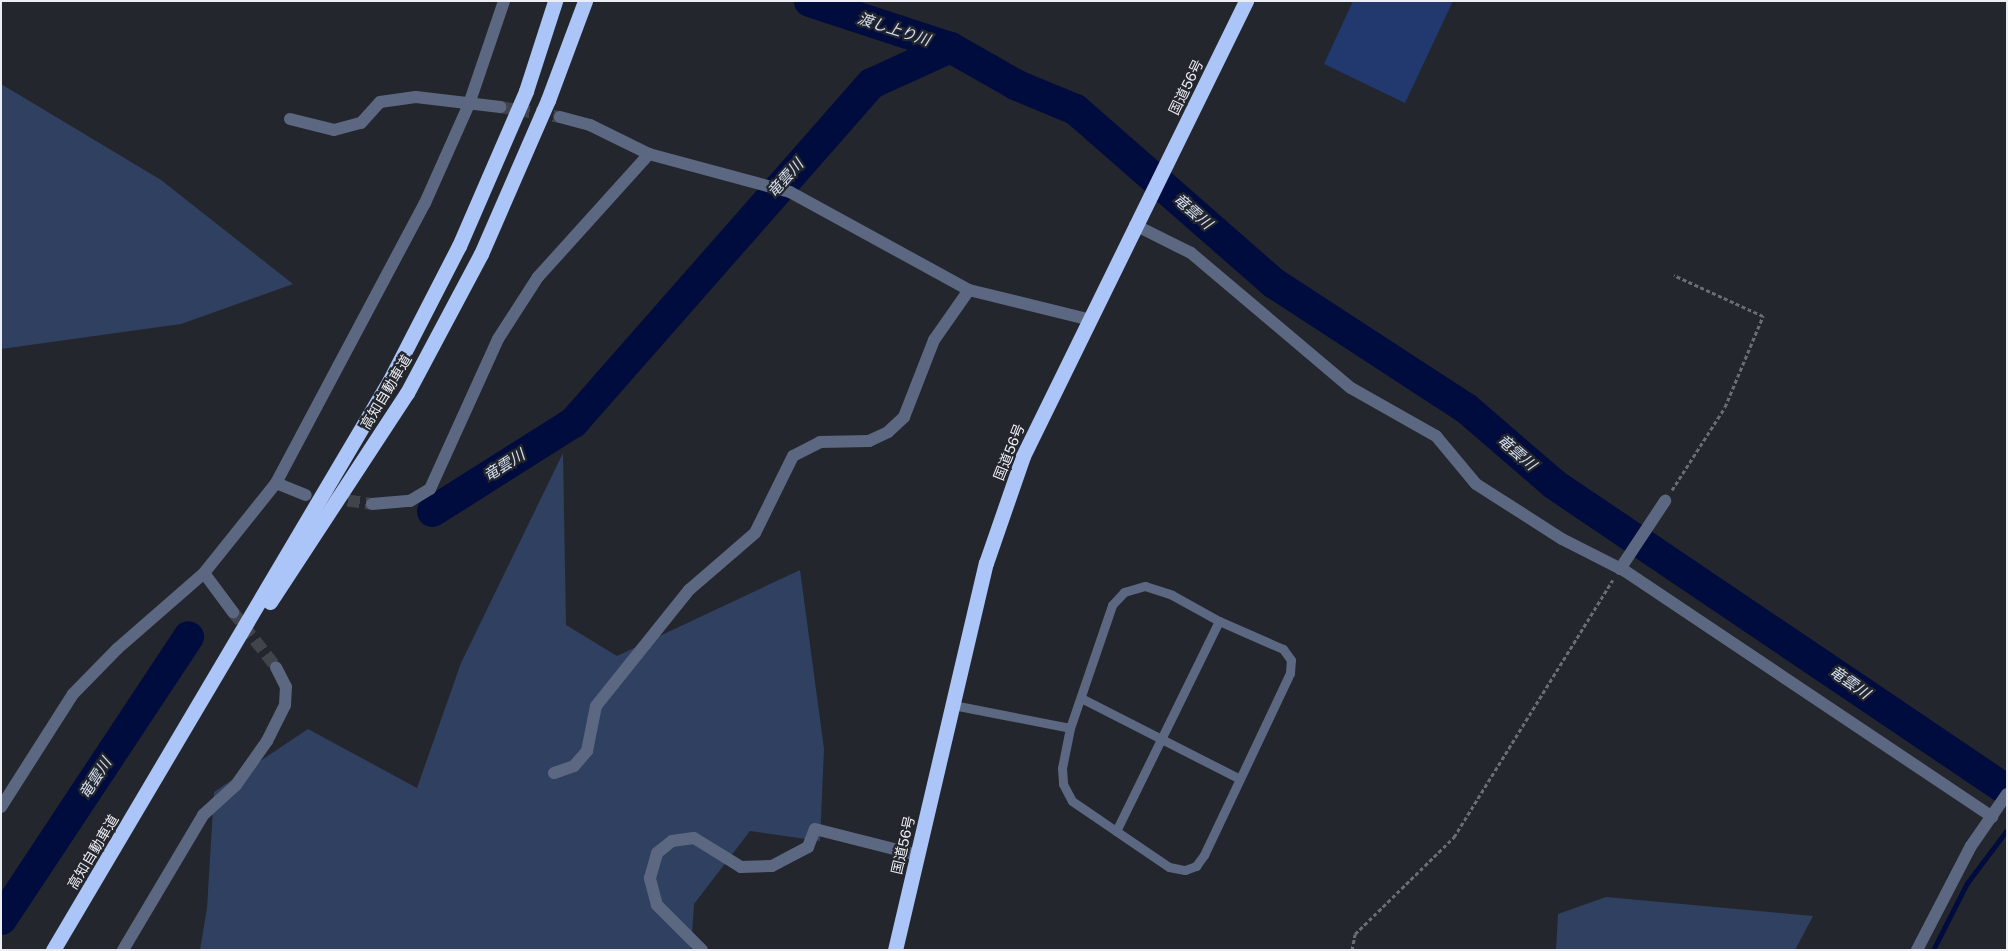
<!DOCTYPE html>
<html>
<head>
<meta charset="utf-8">
<style>
  body { margin:0 }
  #map { position:relative; width:2008px; height:951px; overflow:hidden; background:#23262d; font-family:"Public Sans","Noto Sans JP",sans-serif }
  div>[style] { position:absolute }
  .green>* { inset:0; background:#304060 }
  .stream>* { height:5px; margin:-2.5px; padding:0 2.5px; transform-origin:2.5px; border-radius:2.5px; background:#010c3e }
  .river>* { height:31px; margin:-15.5px; padding:0 15.5px; transform-origin:15.5px; border-radius:15.5px; background:#010c3e }
  .building>* { inset:0; background:#21396e }
  .street-tunnel>* { height:12px; margin-top:-6px; transform-origin:0; background:repeating-linear-gradient(90deg,#41444b 0 12px,transparent 0 18px) }
  .path>* { height:3px; margin-top:-1.5px; transform-origin:0; background:repeating-linear-gradient(90deg,#6a6d73 0 4px,transparent 0 6.5px) }
  .lane>* { height:9px; margin:-4.5px; padding:0 4.5px; transform-origin:4.5px; border-radius:4.5px; background:#5c6882 }
  .street>* { height:12px; margin:-6px; padding:0 6px; transform-origin:6px; border-radius:6px; background:#5c6882 }
  .highway>* { height:15px; margin:-7.5px; padding:0 7.5px; transform-origin:7.5px; border-radius:7.5px; background:#abc5f8 }
  span { translate:-50% -50%; white-space:nowrap; text-align:center; line-height:1.15; -webkit-text-stroke:4.5px #23262d; paint-order:stroke }
  .street-label { font-size:14px; color:#eceef3 }
  .water-label { font-size:15px; color:#d8e1f3; font-style:italic }
  .frame { position:absolute; inset:0; border:2px solid #eceef3; pointer-events:none }
</style>
</head>
<body>
<div id="map">
  <div class="green">
    <div style="clip-path:polygon(1px 84px,161px 180px,293px 284px,181px 324px,1px 349px)"></div>
    <div style="clip-path:polygon(563px 453px,566px 625px,617px 656px,800px 570px,824px 749px,820px 841px,750px 831px,694px 904px,691px 950px,200px 950px,207px 908px,214px 792px,308px 729px,417px 788px,461px 663px)"></div>
    <div style="clip-path:polygon(1606px 897px,1813px 916px,1795px 950px,1556px 950px,1558px 914px)"></div>
  </div>
  <div class="stream">
    <div style="left:1933px;top:950px;width:75px;rotate:-63.1deg"></div>
    <div style="left:1967px;top:883px;width:66px;rotate:-53deg"></div>
  </div>
  <div class="river">
    <div style="left:809px;top:1px;width:148px;rotate:18.1deg"></div>
    <div style="left:950px;top:47px;width:77px;rotate:29.6deg"></div>
    <div style="left:1017px;top:85px;width:63px;rotate:22.5deg"></div>
    <div style="left:1075px;top:109px;width:264px;rotate:41.2deg"></div>
    <div style="left:1274px;top:283px;width:229px;rotate:33.1deg"></div>
    <div style="left:1466px;top:408px;width:116px;rotate:40.8deg"></div>
    <div style="left:1554px;top:484px;width:547px;rotate:34.04deg"></div>
    <div style="left:432px;top:511px;width:167px;rotate:-32.3deg"></div>
    <div style="left:573px;top:422px;width:451px;rotate:-48.7deg"></div>
    <div style="left:871px;top:83px;width:87px;rotate:-24.5deg"></div>
    <div style="left:1px;top:919px;width:339px;rotate:-56.5deg"></div>
  </div>
  <div class="building">
    <div style="clip-path:polygon(1353px 1px,1453px 1px,1405px 103px,1324px 64px)"></div>
  </div>
  <div class="street-tunnel">
    <div style="left:500px;top:107px;width:61px;rotate:9.5deg"></div>
    <div style="left:330px;top:498px;width:42px;rotate:8.1deg"></div>
    <div style="left:233px;top:612px;width:70px;rotate:52deg"></div>
  </div>
  <div class="path">
    <div style="left:1672px;top:490px;width:98px;rotate:-57.4deg"></div>
    <div style="left:1725px;top:407px;width:99px;rotate:-67.3deg"></div>
    <div style="left:1763px;top:316px;width:98px;rotate:-155.3deg"></div>
    <div style="left:1352px;top:950px;width:16px;rotate:-79deg"></div>
    <div style="left:1355px;top:934px;width:139px;rotate:-44.4deg"></div>
    <div style="left:1454px;top:837px;width:302px;rotate:-58.3deg"></div>
  </div>
  <div class="lane">
    <div style="left:1081px;top:698px;width:178px;rotate:27deg"></div>
    <div style="left:953px;top:705px;width:119px;rotate:11.1deg"></div>
    <div style="left:1070px;top:728px;width:130px;rotate:-71.1deg"></div>
    <div style="left:1112px;top:605px;width:18px;rotate:-47deg"></div>
    <div style="left:1124px;top:592px;width:22px;rotate:-16deg"></div>
    <div style="left:1145px;top:586px;width:28px;rotate:18deg"></div>
    <div style="left:1172px;top:595px;width:54px;rotate:29deg"></div>
    <div style="left:1070px;top:728px;width:41px;rotate:101.3deg"></div>
    <div style="left:1062px;top:768px;width:16px;rotate:86deg"></div>
    <div style="left:1063px;top:784px;width:19px;rotate:62deg"></div>
    <div style="left:1072px;top:801px;width:53px;rotate:34.3deg"></div>
    <div style="left:1116px;top:831px;width:64px;rotate:34.2deg"></div>
    <div style="left:1169px;top:867px;width:16px;rotate:11deg"></div>
    <div style="left:1185px;top:870px;width:12px;rotate:-20deg"></div>
    <div style="left:1196px;top:866px;width:14px;rotate:-54deg"></div>
    <div style="left:1204px;top:855px;width:201px;rotate:-64.7deg"></div>
    <div style="left:1290px;top:673px;width:13px;rotate:-86deg"></div>
    <div style="left:1291px;top:660px;width:14px;rotate:-126deg"></div>
    <div style="left:1283px;top:649px;width:70px;rotate:-156.4deg"></div>
    <div style="left:1219px;top:621px;width:234px;rotate:116.1deg"></div>
  </div>
  <div class="street">
    <div style="left:560px;top:117px;width:31px;rotate:15deg"></div>
    <div style="left:590px;top:125px;width:66px;rotate:26.2deg"></div>
    <div style="left:649px;top:154px;width:146px;rotate:15.1deg"></div>
    <div style="left:790px;top:192px;width:204px;rotate:28.7deg"></div>
    <div style="left:969px;top:290px;width:122px;rotate:13.8deg"></div>
    <div style="left:290px;top:119px;width:45px;rotate:14deg"></div>
    <div style="left:334px;top:130px;width:28px;rotate:-15deg"></div>
    <div style="left:361px;top:123px;width:28px;rotate:-48deg"></div>
    <div style="left:380px;top:102px;width:36px;rotate:-8deg"></div>
    <div style="left:416px;top:97px;width:85px;rotate:6.8deg"></div>
    <div style="left:1135px;top:225px;width:63px;rotate:26.6deg"></div>
    <div style="left:1191px;top:253px;width:209px;rotate:40.2deg"></div>
    <div style="left:1351px;top:388px;width:98px;rotate:29.5deg"></div>
    <div style="left:1436px;top:436px;width:62px;rotate:50.2deg"></div>
    <div style="left:1476px;top:484px;width:102px;rotate:32.6deg"></div>
    <div style="left:1562px;top:539px;width:71px;rotate:26.9deg"></div>
    <div style="left:1625px;top:571px;width:442px;rotate:33.8deg"></div>
    <div style="left:276px;top:483px;width:317px;rotate:-62deg"></div>
    <div style="left:425px;top:203px;width:108px;rotate:-66deg"></div>
    <div style="left:469px;top:104px;width:109px;rotate:-71.2deg"></div>
    <div style="left:372px;top:504px;width:38px;rotate:-5deg"></div>
    <div style="left:410px;top:501px;width:23px;rotate:-31deg"></div>
    <div style="left:430px;top:489px;width:165px;rotate:-65.6deg"></div>
    <div style="left:498px;top:339px;width:74px;rotate:-57.2deg"></div>
    <div style="left:538px;top:277px;width:166px;rotate:-47.9deg"></div>
    <div style="left:1620px;top:569px;width:82px;rotate:-56.5deg"></div>
    <div style="left:204px;top:573px;width:49px;rotate:53.4deg"></div>
    <div style="left:554px;top:773px;width:21px;rotate:-19deg"></div>
    <div style="left:574px;top:766px;width:20px;rotate:-49deg"></div>
    <div style="left:587px;top:751px;width:46px;rotate:-78.7deg"></div>
    <div style="left:596px;top:706px;width:149px;rotate:-51.3deg"></div>
    <div style="left:689px;top:590px;width:87px;rotate:-40.8deg"></div>
    <div style="left:755px;top:533px;width:86px;rotate:-63.7deg"></div>
    <div style="left:793px;top:456px;width:30px;rotate:-27deg"></div>
    <div style="left:820px;top:442px;width:49px;rotate:-1.2deg"></div>
    <div style="left:869px;top:441px;width:21px;rotate:-25deg"></div>
    <div style="left:888px;top:432px;width:22px;rotate:-43deg"></div>
    <div style="left:904px;top:417px;width:83px;rotate:-68.7deg"></div>
    <div style="left:934px;top:340px;width:61px;rotate:-55deg"></div>
    <div style="left:1px;top:807px;width:134px;rotate:-57.5deg"></div>
    <div style="left:73px;top:694px;width:63px;rotate:-45.6deg"></div>
    <div style="left:117px;top:649px;width:116px;rotate:-41.1deg"></div>
    <div style="left:204px;top:573px;width:115px;rotate:-51.3deg"></div>
    <div style="left:276px;top:483px;width:32px;rotate:22deg"></div>
    <div style="left:123px;top:950px;width:157px;rotate:-59.3deg"></div>
    <div style="left:203px;top:815px;width:45px;rotate:-42.3deg"></div>
    <div style="left:236px;top:785px;width:54px;rotate:-54.8deg"></div>
    <div style="left:267px;top:741px;width:40px;rotate:-63.4deg"></div>
    <div style="left:285px;top:705px;width:18px;rotate:-87deg"></div>
    <div style="left:286px;top:687px;width:22px;rotate:-117deg"></div>
    <div style="left:702px;top:950px;width:64px;rotate:-135deg"></div>
    <div style="left:657px;top:905px;width:28px;rotate:-105deg"></div>
    <div style="left:650px;top:878px;width:26px;rotate:-74deg"></div>
    <div style="left:657px;top:853px;width:19px;rotate:-39deg"></div>
    <div style="left:672px;top:841px;width:22px;rotate:-8deg"></div>
    <div style="left:694px;top:838px;width:55px;rotate:31.7deg"></div>
    <div style="left:741px;top:867px;width:31px;rotate:-2deg"></div>
    <div style="left:772px;top:866px;width:41px;rotate:-27.8deg"></div>
    <div style="left:808px;top:847px;width:19px;rotate:-69deg"></div>
    <div style="left:815px;top:829px;width:106px;rotate:14.2deg"></div>
    <div style="left:1917px;top:950px;width:117px;rotate:-62.6deg"></div>
    <div style="left:1971px;top:846px;width:63px;rotate:-55.3deg"></div>
  </div>
  <div class="highway">
    <div style="left:270px;top:602px;width:250px;rotate:-56.8deg"></div>
    <div style="left:407px;top:393px;width:157px;rotate:-62deg"></div>
    <div style="left:481px;top:254px;width:168px;rotate:-66.5deg"></div>
    <div style="left:548px;top:100px;width:106px;rotate:-69.5deg"></div>
    <div style="left:53px;top:950px;width:662px;rotate:-59.41deg"></div>
    <div style="left:390px;top:380px;width:151px;rotate:-62.8deg"></div>
    <div style="left:459px;top:246px;width:169px;rotate:-66.6deg"></div>
    <div style="left:526px;top:91px;width:95px;rotate:-72.1deg"></div>
    <div style="left:895px;top:950px;width:398px;rotate:-76.8deg"></div>
    <div style="left:986px;top:563px;width:113px;rotate:-70.9deg"></div>
    <div style="left:1023px;top:456px;width:507px;rotate:-63.89deg"></div>
  </div>
  <div class="street-label">
    <span style="left:1186px;top:87px;rotate:-64deg">国道56号</span>
    <span style="left:386px;top:392px;rotate:-59deg">高知自動車道</span>
    <span style="left:1009px;top:452px;rotate:-68deg">国道56号</span>
    <span style="left:903px;top:845px;rotate:-77deg">国道56号</span>
    <span style="left:93px;top:852px;rotate:-59deg">高知自動車道</span>
  </div>
  <div class="water-label">
    <span style="left:894px;top:29px;rotate:18deg">渡し上り川</span>
    <span style="left:785px;top:178px;rotate:-48deg">竜雲川</span>
    <span style="left:1193px;top:211px;rotate:41deg">竜雲川</span>
    <span style="left:1517px;top:452px;rotate:41deg">竜雲川</span>
    <span style="left:504px;top:465px;rotate:-32deg">竜雲川</span>
    <span style="left:1850px;top:682px;rotate:35deg">竜雲川</span>
    <span style="left:95px;top:778px;rotate:-57deg">竜雲川</span>
  </div>
  <div class="frame"></div>
</div>
</body>
</html>
